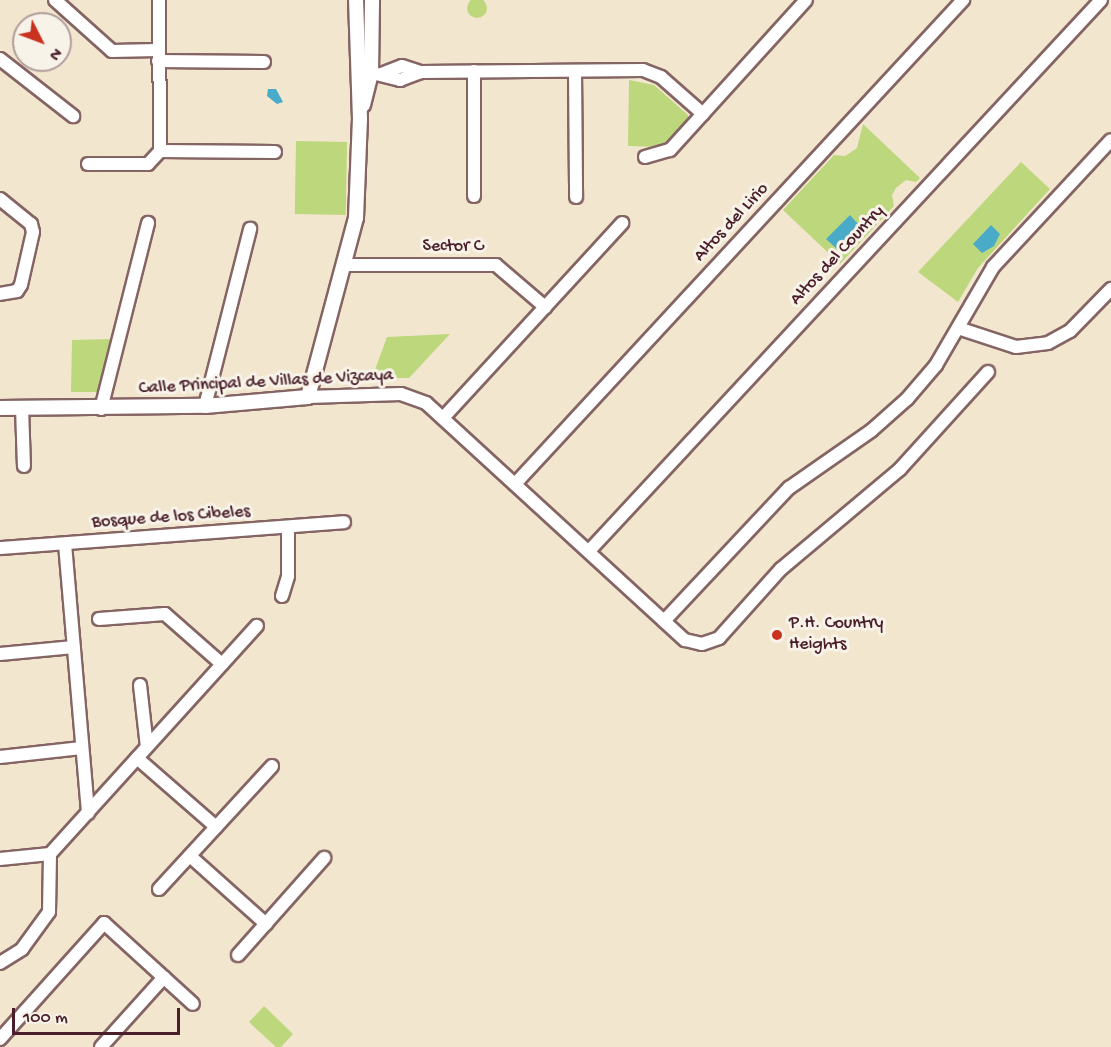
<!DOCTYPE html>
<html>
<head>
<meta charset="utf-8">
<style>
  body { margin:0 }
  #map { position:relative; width:1111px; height:1047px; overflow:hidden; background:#f3e6cf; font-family:"Gochi Hand",sans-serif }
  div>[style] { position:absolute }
  .green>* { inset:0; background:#bdd77c; transform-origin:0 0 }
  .round { border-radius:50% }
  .water>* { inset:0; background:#49abc8 }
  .roads { filter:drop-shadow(2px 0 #856564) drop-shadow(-2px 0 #856564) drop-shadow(0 2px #856564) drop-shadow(0 -2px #856564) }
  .minor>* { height:12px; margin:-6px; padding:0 6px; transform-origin:6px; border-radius:6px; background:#fff }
  .tertiary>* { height:14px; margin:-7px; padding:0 7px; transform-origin:7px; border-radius:7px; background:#fff }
  .dots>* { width:16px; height:16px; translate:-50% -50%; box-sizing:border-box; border:3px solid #f7f3e8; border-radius:50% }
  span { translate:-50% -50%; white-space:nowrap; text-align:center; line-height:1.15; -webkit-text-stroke:6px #f7f3e8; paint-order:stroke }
  .street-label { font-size:18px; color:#4a1f2b }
  .poi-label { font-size:18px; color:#4a1f2b }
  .left { translate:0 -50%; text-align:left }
  .north { position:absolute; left:12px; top:12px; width:60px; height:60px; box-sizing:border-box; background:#f7f3e8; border:2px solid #b29e9c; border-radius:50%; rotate:132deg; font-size:16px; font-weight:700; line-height:24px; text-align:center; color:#4a1f2b }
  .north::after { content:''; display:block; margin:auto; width:21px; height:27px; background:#c8321e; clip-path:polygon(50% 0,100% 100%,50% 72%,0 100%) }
  .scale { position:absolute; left:12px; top:1008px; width:168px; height:27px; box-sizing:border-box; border:3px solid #4a1f2b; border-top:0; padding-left:8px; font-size:18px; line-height:21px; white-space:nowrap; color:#4a1f2b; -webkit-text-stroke:4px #f7f3e8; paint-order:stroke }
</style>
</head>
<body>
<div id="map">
  <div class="green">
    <div class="round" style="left:467px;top:-2px;width:20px;height:20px"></div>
    <div style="clip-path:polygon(629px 80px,654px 85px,688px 115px,688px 121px,663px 147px,628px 146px)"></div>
    <div style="clip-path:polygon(863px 124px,920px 178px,916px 182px,906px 180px,896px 188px,892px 195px,894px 206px,840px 264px,783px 210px,834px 155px,845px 156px,857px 148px)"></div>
    <div style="left:347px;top:142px;width:73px;height:51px;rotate:91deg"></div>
    <div style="clip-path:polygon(1021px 162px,1050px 189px,978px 268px,958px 302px,918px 272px)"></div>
    <div style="clip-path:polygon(450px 334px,409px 378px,372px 378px,387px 337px)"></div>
    <div style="clip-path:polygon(113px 339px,97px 392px,71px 392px,72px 340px)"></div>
    <div style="clip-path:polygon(264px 1006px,293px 1034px,281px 1047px,276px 1047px,249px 1022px)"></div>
  </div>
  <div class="water">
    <div style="clip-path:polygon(268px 89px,276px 89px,283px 102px,277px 104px,267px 96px)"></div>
    <div style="clip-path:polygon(850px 215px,859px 225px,850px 240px,837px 249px,826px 239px)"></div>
    <div style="clip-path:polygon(991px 225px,1000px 234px,994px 246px,982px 253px,973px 244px)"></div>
  </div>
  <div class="roads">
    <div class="minor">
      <div style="left:55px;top:0;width:76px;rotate:41.8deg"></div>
      <div style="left:112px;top:51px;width:45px;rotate:-1.3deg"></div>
      <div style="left:0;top:59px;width:93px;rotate:38deg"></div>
      <div style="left:158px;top:61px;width:106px;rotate:0.5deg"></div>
      <div style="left:474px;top:71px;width:125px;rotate:90deg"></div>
      <div style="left:575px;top:71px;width:126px;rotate:89.5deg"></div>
      <div style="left:376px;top:74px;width:25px;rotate:14deg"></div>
      <div style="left:400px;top:80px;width:22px;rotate:-21deg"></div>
      <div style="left:381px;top:74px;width:22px;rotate:-21deg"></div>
      <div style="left:402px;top:66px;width:20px;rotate:18deg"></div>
      <div style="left:421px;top:72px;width:222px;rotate:-0.5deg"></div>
      <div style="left:643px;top:70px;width:19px;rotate:21deg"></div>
      <div style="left:661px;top:77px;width:56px;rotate:41.4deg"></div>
      <div style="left:160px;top:151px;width:115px;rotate:0.5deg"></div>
      <div style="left:645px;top:157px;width:26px;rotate:-16deg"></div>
      <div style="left:670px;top:150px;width:202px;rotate:-47.8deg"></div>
      <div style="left:88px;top:164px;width:60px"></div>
      <div style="left:148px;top:164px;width:18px;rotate:-47deg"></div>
      <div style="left:160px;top:151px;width:151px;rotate:-90.4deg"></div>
      <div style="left:0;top:199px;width:40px;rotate:39deg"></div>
      <div style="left:31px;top:224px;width:8px;rotate:76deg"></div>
      <div style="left:33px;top:232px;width:54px;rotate:102.8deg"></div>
      <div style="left:21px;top:285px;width:7px;rotate:124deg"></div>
      <div style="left:17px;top:291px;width:17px;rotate:170deg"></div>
      <div style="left:345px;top:265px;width:151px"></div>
      <div style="left:496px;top:265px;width:65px;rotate:40.6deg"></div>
      <div style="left:958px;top:328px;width:61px;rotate:18.1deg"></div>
      <div style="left:1016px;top:347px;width:32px;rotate:-7deg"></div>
      <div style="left:1048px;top:343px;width:25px;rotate:-29deg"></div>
      <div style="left:1070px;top:331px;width:59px;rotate:-45.7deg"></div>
      <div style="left:308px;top:397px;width:93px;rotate:-1.8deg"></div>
      <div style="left:401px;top:394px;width:27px;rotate:20deg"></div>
      <div style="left:426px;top:403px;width:351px;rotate:42.5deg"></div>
      <div style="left:685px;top:640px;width:17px;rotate:13deg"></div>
      <div style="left:702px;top:644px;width:18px;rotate:-19deg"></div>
      <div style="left:719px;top:638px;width:93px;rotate:-48.1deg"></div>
      <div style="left:781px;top:569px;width:155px;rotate:-40deg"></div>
      <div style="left:900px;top:469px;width:131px;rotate:-47.8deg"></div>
      <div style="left:205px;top:406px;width:183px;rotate:-75.7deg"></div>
      <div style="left:22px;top:407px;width:59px;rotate:88.1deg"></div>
      <div style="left:101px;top:409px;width:192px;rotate:-75.8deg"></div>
      <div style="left:443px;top:418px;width:265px;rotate:-47.4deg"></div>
      <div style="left:515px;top:484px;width:660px;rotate:-47.21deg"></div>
      <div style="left:65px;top:544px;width:270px;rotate:85.1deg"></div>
      <div style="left:0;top:548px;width:345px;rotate:-4.3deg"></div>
      <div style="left:589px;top:551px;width:752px;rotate:-47.1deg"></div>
      <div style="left:282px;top:596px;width:21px;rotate:-73deg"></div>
      <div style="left:288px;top:576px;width:49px;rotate:-90deg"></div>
      <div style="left:99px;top:619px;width:66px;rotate:-4.3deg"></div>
      <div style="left:165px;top:614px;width:76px;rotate:41.3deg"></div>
      <div style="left:664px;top:621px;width:183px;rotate:-46.8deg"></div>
      <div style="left:789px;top:488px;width:101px;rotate:-34.9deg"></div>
      <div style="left:872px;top:430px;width:47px;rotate:-41.5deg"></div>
      <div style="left:907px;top:399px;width:45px;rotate:-49.5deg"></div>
      <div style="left:936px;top:365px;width:113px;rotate:-59.8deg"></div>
      <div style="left:993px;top:267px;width:173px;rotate:-47.1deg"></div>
      <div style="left:0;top:654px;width:74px;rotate:-5.4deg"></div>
      <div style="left:140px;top:685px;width:62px;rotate:83.6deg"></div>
      <div style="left:0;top:757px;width:82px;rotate:-6.3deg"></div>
      <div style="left:137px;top:758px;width:105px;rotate:41.1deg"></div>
      <div style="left:190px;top:856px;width:102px;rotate:41.8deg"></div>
      <div style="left:0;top:859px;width:50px;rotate:-5.7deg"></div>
      <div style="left:50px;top:854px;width:308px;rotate:-47.8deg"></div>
      <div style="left:159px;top:889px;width:167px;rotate:-47.4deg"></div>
      <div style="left:238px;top:955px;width:130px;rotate:-48.4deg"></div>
      <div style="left:0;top:963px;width:26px;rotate:-32deg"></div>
      <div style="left:22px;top:949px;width:46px;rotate:-53.9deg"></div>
      <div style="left:49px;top:912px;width:58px;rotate:-89deg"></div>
      <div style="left:0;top:1039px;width:156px;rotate:-48.1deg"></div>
      <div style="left:104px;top:923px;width:120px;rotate:42.3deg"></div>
      <div style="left:101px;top:1047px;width:94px;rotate:-48deg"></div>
    </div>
    <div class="tertiary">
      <div style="left:363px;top:105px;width:32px;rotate:-76deg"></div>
      <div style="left:371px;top:74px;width:74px;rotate:-89.2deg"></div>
      <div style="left:0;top:408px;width:205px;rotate:-0.6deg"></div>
      <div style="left:205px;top:406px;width:103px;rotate:-5deg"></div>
      <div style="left:308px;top:397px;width:185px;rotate:-75deg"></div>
      <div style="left:356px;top:218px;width:99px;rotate:-87.7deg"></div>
      <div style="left:360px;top:119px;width:119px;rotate:-91.9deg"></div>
    </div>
  </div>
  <div class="dots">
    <div style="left:777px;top:635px;background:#c8321e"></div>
  </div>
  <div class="street-label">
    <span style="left:732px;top:223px;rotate:-47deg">Altos del Lirio</span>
    <span style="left:453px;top:247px">Sector C</span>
    <span style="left:838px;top:256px;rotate:-47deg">Altos del Country</span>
    <span style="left:266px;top:383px;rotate:-3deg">Calle Principal de Villas de Vizcaya</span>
    <span style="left:171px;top:518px;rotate:-4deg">Bosque de los Cibeles</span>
  </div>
  <div class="poi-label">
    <span class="left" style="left:789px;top:635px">P.H. Country<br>Heights</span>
  </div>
  <div class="north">N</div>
  <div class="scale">100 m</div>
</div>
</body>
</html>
